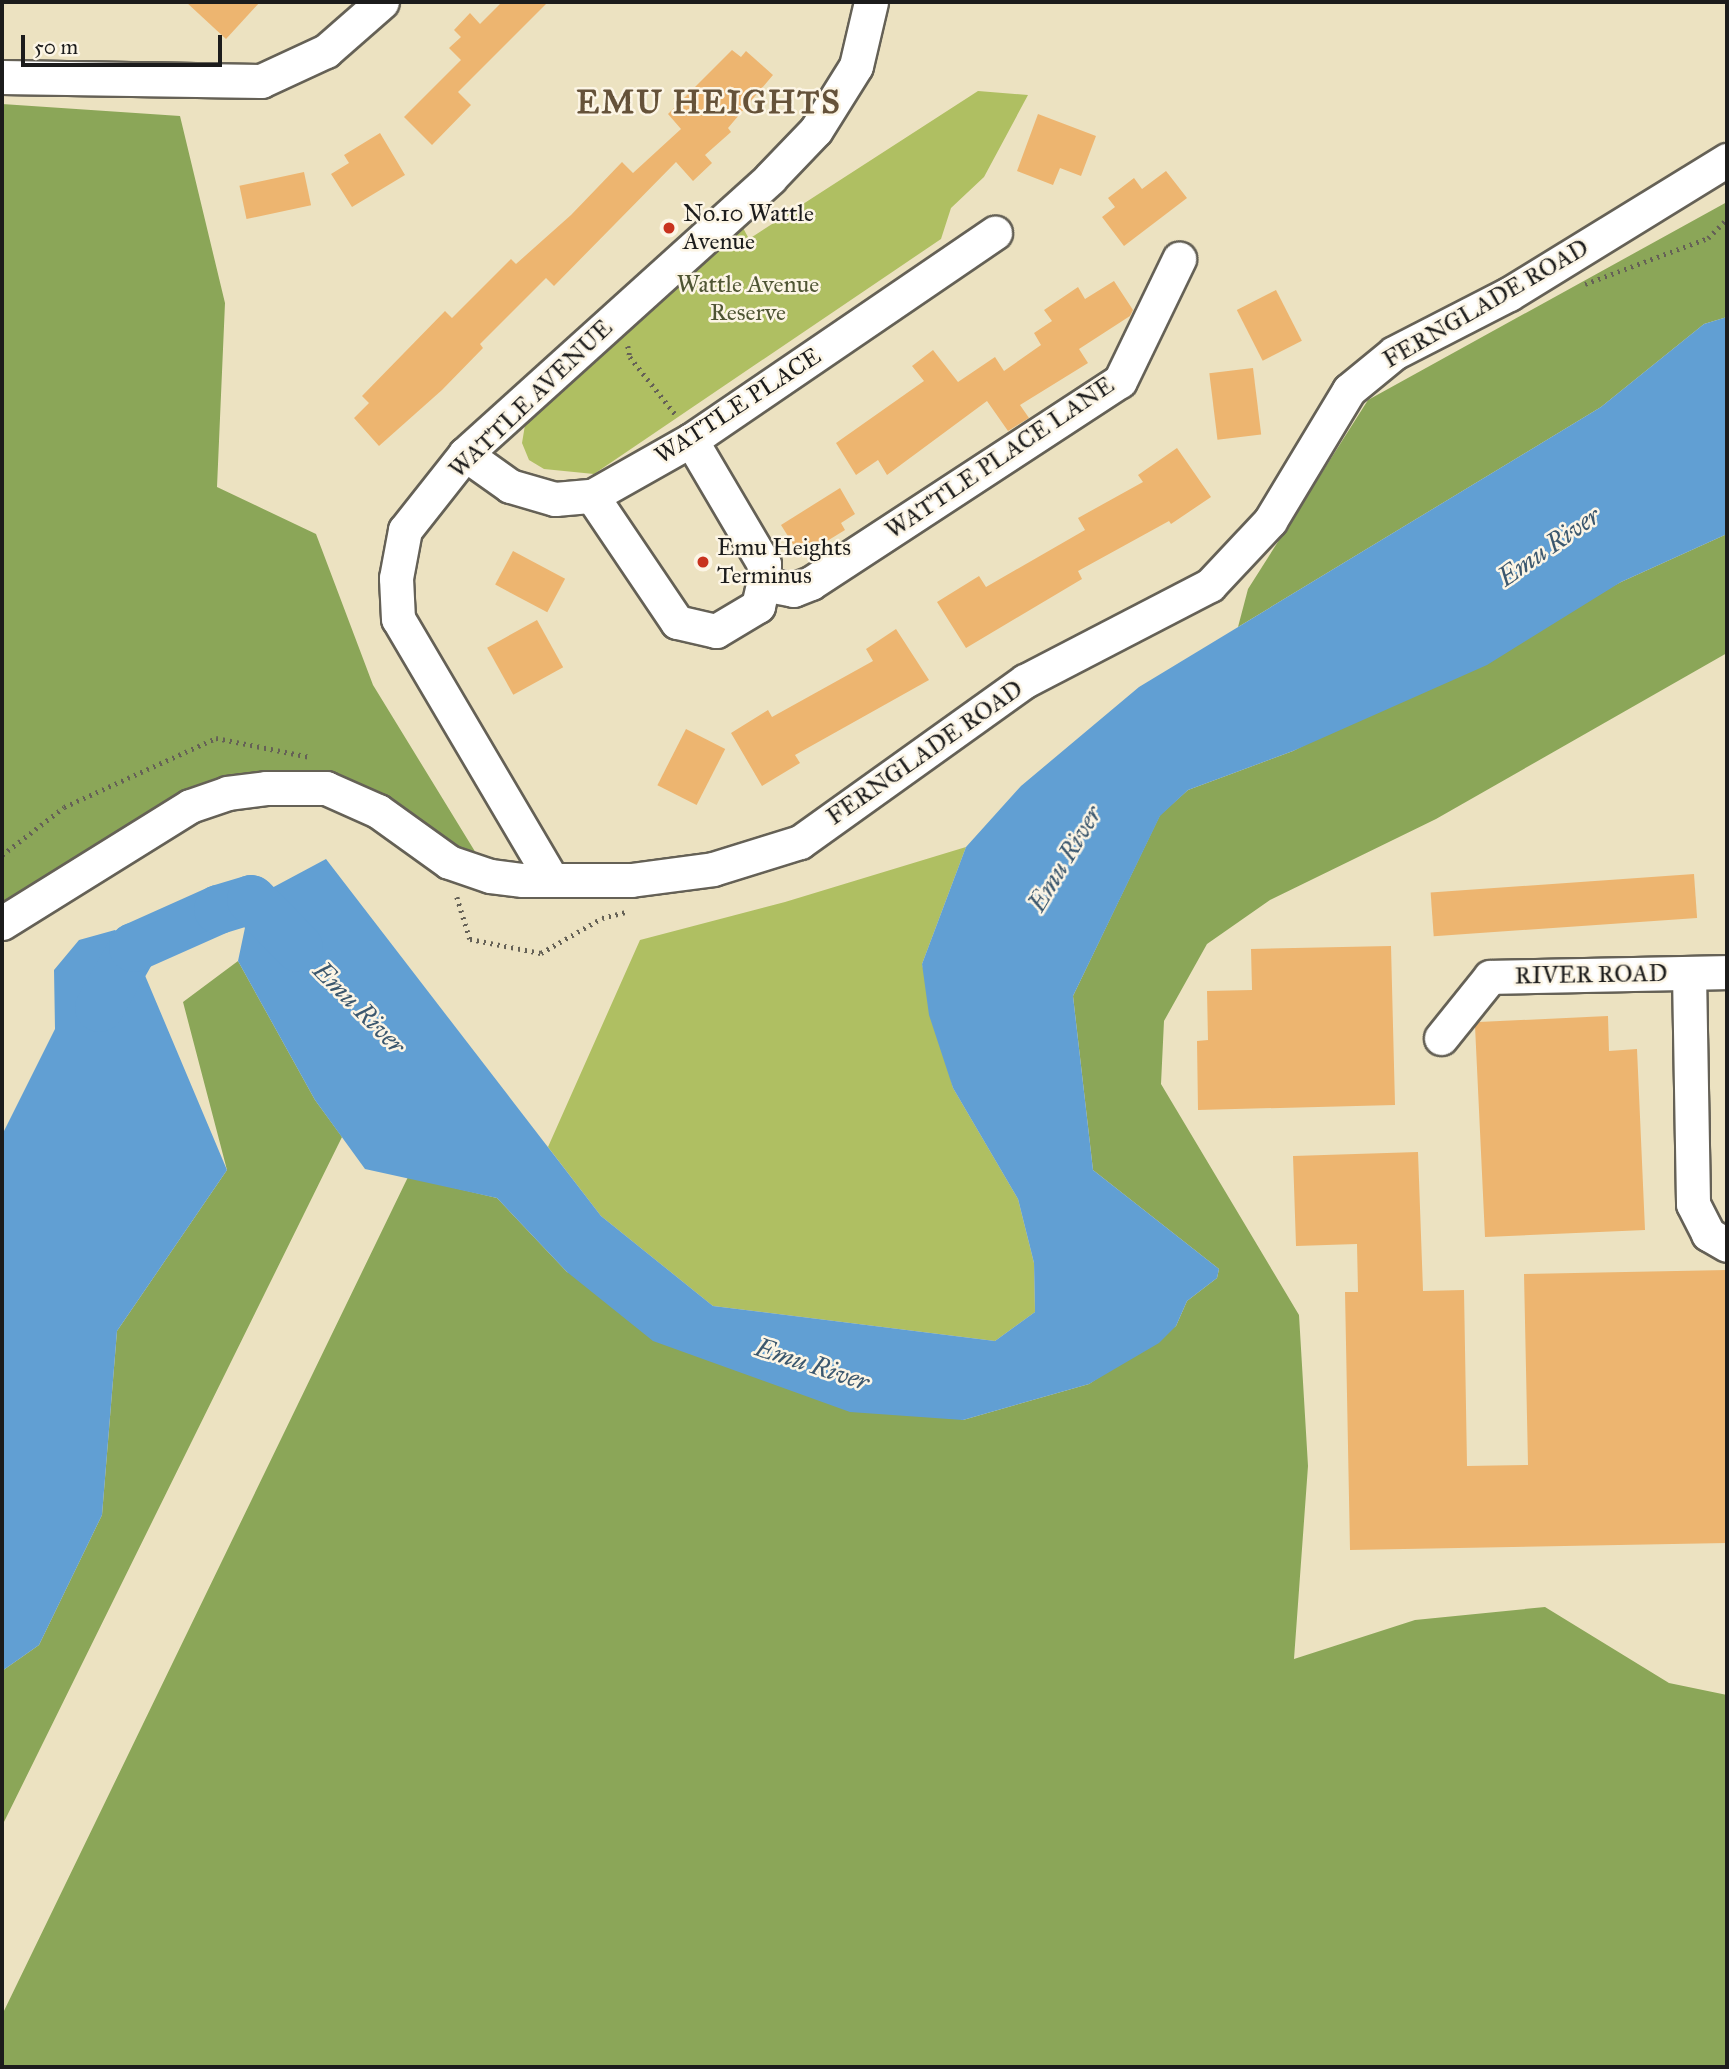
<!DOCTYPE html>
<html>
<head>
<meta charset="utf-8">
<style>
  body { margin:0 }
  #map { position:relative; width:1729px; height:2069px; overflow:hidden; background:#ece2c1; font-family:"IM FELL Great Primer",serif }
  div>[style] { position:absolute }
  .green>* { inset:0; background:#afbf62 }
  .forest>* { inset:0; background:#8ba658 }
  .water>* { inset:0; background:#619fd3 }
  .river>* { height:49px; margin:-24.5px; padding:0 24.5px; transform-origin:24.5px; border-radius:24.5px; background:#619fd3 }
  .building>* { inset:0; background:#edb570; transform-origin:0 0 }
  .path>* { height:4.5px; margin-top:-2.25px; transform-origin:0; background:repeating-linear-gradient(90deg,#656156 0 2px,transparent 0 7px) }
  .roads { filter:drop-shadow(2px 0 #656156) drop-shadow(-2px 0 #656156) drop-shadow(0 2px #656156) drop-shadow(0 -2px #656156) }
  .minor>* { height:33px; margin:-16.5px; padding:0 16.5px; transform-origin:16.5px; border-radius:16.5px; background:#fff }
  .dots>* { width:19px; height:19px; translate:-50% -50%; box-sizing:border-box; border:4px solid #fcf5e5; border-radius:50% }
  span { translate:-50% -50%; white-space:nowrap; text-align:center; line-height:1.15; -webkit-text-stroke:5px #fcf5e5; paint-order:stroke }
  .poi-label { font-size:24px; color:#1c1c1c }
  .left { translate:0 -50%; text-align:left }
  .park-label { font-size:24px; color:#4f5534 }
  .street-label { font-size:24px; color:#1c1c1c }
  .water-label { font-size:26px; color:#3b576e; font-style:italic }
  .district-label { font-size:32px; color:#655239; font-weight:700; letter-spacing:2px }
  .frame { position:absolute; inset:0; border:4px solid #1c1c1c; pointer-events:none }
  .scale { position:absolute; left:21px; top:35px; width:201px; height:32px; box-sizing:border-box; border:4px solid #1c1c1c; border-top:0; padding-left:9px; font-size:21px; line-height:24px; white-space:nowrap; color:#1c1c1c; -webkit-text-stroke:5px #fcf5e5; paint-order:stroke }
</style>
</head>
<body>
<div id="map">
  <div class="green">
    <div style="clip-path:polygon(978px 91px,1028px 95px,984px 177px,951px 208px,941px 239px,594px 474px,544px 469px,529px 460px,522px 443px,525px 425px,742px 226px,749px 239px)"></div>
    <div style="clip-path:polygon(966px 847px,922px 964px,953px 1088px,1018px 1199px,1034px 1263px,1035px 1312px,995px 1341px,713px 1306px,601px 1216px,548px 1147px,640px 940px,785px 902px)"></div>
  </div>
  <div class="forest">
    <div style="clip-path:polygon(2px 104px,180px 116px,225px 303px,217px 487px,316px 534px,373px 685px,490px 876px,378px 811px,227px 793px,2px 923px)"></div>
    <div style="clip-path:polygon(1727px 202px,1727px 317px,1704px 324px,1601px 407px,1238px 627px,1248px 589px,1368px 400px)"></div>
    <div style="clip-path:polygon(1727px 534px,1727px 653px,1436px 819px,1270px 900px,1207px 944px,1164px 1021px,1161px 1084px,1299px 1315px,1308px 1466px,1294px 1659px,1415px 1620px,1545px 1607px,1669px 1683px,1727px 1695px,1727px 2067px,2px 2067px,2px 2015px,408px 1177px,497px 1198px,567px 1272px,963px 1420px,1089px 1384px,1176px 1326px,1187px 1301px,1217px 1278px,1219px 1269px,1093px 1170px,1073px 996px,1160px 815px,1188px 790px,1293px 751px,1621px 582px)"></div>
    <div style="clip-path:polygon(238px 961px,315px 1100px,342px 1137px,2px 1826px,2px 1671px,39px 1645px,102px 1515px,117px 1331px,227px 1170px,183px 1002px)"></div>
  </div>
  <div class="water">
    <div style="clip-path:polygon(1727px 317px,1727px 534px,1621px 582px,1487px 665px,1293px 751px,1188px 790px,1160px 816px,1073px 996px,1093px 1170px,1219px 1269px,1217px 1278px,1187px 1301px,1176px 1326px,1159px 1343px,1089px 1384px,963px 1420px,850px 1412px,653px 1341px,567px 1272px,497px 1198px,365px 1169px,315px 1100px,238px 961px,251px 899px,326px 859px,601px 1216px,713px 1306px,995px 1341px,1035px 1312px,1034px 1263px,1018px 1199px,953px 1088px,929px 1015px,922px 964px,966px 847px,1021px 786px,1139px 687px,1601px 407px,1704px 324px)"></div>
    <div style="clip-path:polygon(115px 930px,133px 947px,227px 1170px,117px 1331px,102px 1515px,39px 1645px,2px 1671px,2px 1135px,55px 1029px,54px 970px,79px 940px)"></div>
  </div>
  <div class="river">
    <div style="left:99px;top:1007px;width:69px;rotate:-60.5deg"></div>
    <div style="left:133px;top:947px;width:93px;rotate:-24.1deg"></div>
    <div style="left:218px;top:909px;width:34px;rotate:-17deg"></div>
    <div style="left:251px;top:899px;width:67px;rotate:45.6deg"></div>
  </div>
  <div class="building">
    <div style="clip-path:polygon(186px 2px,260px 2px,226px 39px)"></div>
    <div style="clip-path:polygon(502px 2px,548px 2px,458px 92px,471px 105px,432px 145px,404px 117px,461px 60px,449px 48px,461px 37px,454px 30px,470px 13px,480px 24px)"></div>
    <div style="clip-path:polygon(732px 50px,741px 57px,746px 51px,773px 75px,728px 128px,731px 132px,705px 155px,712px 163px,693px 181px,676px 162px,554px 286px,546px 278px,480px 344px,483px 348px,442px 390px,379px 446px,354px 418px,369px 403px,362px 396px,445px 311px,452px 318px,511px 259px,516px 264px,571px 215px,622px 162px,633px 173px,681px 129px,668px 114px)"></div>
    <div style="clip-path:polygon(1038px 114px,1096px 136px,1081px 176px,1060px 168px,1053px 185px,1017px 171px)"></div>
    <div style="clip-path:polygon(380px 133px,405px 175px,352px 207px,331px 174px,349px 163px,344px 155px)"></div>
    <div style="clip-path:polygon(1166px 171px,1187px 198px,1124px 246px,1102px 217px,1115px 207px,1108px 198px,1134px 178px,1142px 189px)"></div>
    <div style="left:304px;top:172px;width:34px;height:66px;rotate:78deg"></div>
    <div style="clip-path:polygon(1114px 281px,1133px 310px,1130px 316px,1079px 349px,1088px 363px,1020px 405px,1029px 418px,1008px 431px,987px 401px,887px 475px,878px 460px,856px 475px,836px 443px,924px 381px,912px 366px,933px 350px,958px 382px,995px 357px,1004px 371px,1041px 345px,1034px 333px,1052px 321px,1044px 310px,1078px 287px,1085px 299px)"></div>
    <div style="left:1276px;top:290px;width:57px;height:44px;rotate:63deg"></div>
    <div style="left:1253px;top:368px;width:67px;height:44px;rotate:83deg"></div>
    <div style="clip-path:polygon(1177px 448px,1211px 497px,1171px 524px,1169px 521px,1078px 571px,1082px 579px,966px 648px,937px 602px,979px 576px,986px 587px,1085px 530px,1078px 518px,1143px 482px,1138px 475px)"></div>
    <div style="clip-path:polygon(840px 488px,855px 514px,841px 523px,845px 530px,801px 557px,781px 525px)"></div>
    <div style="left:513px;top:551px;width:59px;height:38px;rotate:28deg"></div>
    <div style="left:537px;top:620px;width:54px;height:57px;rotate:61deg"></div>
    <div style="clip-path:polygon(896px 629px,929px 680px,795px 755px,800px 763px,762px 786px,731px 733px,768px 710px,772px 717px,873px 661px,866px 649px)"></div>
    <div style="left:686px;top:729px;width:44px;height:63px;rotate:27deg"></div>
    <div style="left:1694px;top:874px;width:44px;height:264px;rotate:86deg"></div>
    <div style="clip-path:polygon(1391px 946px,1395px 1105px,1198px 1110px,1197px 1041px,1208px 1040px,1207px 991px,1252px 990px,1251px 949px)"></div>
    <div style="clip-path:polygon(1608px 1016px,1609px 1051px,1637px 1049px,1645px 1230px,1485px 1237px,1475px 1026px,1479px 1022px)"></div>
    <div style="clip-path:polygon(1418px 1152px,1423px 1291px,1464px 1290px,1467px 1466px,1528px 1465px,1524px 1274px,1727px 1270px,1727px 1543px,1350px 1550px,1345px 1292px,1358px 1292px,1357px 1244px,1296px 1246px,1293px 1156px)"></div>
  </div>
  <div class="path">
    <div style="left:1585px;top:284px;width:131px;rotate:-20.5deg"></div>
    <div style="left:1708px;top:238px;width:27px;rotate:-45deg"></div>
    <div style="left:628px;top:346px;width:11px;rotate:80deg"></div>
    <div style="left:630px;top:357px;width:74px;rotate:51.6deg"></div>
    <div style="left:2px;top:855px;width:78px;rotate:-37.7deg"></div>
    <div style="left:64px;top:807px;width:167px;rotate:-24.4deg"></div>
    <div style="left:216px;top:738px;width:96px;rotate:11.4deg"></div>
    <div style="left:457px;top:897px;width:44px;rotate:72.8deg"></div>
    <div style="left:470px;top:939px;width:72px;rotate:11.2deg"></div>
    <div style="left:541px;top:953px;width:70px;rotate:-29.8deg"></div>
    <div style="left:602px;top:918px;width:25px;rotate:-14deg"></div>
  </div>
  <div class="roads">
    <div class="minor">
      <div style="left:2px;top:77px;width:259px;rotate:0.9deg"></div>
      <div style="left:261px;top:81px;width:72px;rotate:-24.8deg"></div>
      <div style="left:326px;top:51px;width:74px;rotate:-41.2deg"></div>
      <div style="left:691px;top:440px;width:144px;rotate:59.5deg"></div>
      <div style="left:764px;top:564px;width:20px;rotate:93deg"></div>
      <div style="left:763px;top:584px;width:31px;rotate:11deg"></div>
      <div style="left:793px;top:590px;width:19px;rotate:-21deg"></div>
      <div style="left:811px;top:583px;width:369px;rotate:-33.2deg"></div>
      <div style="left:1120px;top:381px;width:136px;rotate:-64.2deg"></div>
      <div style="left:465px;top:454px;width:55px;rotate:35.4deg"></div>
      <div style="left:510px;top:486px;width:47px;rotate:16.1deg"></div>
      <div style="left:555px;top:499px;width:37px;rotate:-5deg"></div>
      <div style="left:592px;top:496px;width:114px;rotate:-29.5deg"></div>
      <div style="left:691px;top:440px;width:368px;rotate:-34.3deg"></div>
      <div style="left:592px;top:496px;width:152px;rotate:56deg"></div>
      <div style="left:677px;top:622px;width:40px;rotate:13deg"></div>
      <div style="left:716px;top:631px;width:49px;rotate:-30.8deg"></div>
      <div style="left:758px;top:606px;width:23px;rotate:-77deg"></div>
      <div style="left:552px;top:880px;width:303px;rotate:-120.5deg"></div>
      <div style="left:398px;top:619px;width:41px;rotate:-92.8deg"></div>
      <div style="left:396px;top:578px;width:49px;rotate:-79.4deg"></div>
      <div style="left:405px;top:530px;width:97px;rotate:-51.7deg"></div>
      <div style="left:465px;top:454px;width:411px;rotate:-42.1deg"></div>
      <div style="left:770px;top:178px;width:66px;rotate:-46.2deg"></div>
      <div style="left:816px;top:130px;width:75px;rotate:-58deg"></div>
      <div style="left:856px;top:66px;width:66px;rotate:-76.8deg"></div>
      <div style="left:2px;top:923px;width:221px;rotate:-31.9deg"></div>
      <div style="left:190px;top:806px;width:39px;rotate:-19deg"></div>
      <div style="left:227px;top:793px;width:39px;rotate:-7deg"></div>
      <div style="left:266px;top:788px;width:60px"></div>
      <div style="left:326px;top:788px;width:57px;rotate:23.9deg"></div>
      <div style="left:378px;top:811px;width:87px;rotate:35.7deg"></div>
      <div style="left:449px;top:862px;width:43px;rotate:18.9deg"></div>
      <div style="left:490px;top:876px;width:33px;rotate:7deg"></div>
      <div style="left:523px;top:880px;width:108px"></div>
      <div style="left:631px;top:880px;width:83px;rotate:-7.6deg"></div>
      <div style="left:713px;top:869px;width:91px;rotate:-17.2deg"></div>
      <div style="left:800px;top:842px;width:277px;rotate:-35.6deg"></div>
      <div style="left:1025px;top:681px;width:208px;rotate:-27.4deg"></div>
      <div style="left:1210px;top:585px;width:88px;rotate:-46.8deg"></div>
      <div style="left:1270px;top:521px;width:153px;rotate:-58.9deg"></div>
      <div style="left:1349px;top:390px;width:58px;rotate:-39.4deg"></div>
      <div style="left:1394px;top:353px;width:129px;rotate:-27.2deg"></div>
      <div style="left:1509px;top:294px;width:256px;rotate:-31.6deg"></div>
      <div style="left:1689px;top:973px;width:231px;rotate:89deg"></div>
      <div style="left:1693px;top:1204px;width:34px;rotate:63deg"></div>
      <div style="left:1708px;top:1234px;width:22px;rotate:30deg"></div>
      <div style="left:1441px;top:1038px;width:78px;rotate:-51.2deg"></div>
      <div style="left:1490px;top:977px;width:237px;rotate:-1.2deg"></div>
    </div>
  </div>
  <div class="dots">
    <div style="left:669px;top:228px;background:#c8321e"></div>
    <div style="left:703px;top:562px;background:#c8321e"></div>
  </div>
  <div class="poi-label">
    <span class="left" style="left:683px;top:228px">No.10 Wattle<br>Avenue</span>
    <span class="left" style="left:717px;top:562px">Emu Heights<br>Terminus</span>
  </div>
  <div class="park-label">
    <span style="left:748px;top:299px">Wattle Avenue<br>Reserve</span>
  </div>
  <div class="street-label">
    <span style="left:1486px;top:304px;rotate:-30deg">FERNGLADE ROAD</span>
    <span style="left:531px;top:399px;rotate:-44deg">WATTLE AVENUE</span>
    <span style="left:738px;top:406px;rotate:-33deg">WATTLE PLACE</span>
    <span style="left:1000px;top:458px;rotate:-34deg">WATTLE PLACE LANE</span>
    <span style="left:925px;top:753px;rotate:-35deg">FERNGLADE ROAD</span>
    <span style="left:1591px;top:975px;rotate:-1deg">RIVER ROAD</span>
  </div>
  <div class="water-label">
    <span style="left:1549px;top:547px;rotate:-35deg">Emu River</span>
    <span style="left:1065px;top:859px;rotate:-59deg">Emu River</span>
    <span style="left:359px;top:1008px;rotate:45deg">Emu River</span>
    <span style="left:812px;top:1365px;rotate:18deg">Emu River</span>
  </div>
  <div class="district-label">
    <span style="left:709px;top:103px">EMU HEIGHTS</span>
  </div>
  <div class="frame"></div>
  <div class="scale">50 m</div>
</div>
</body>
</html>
